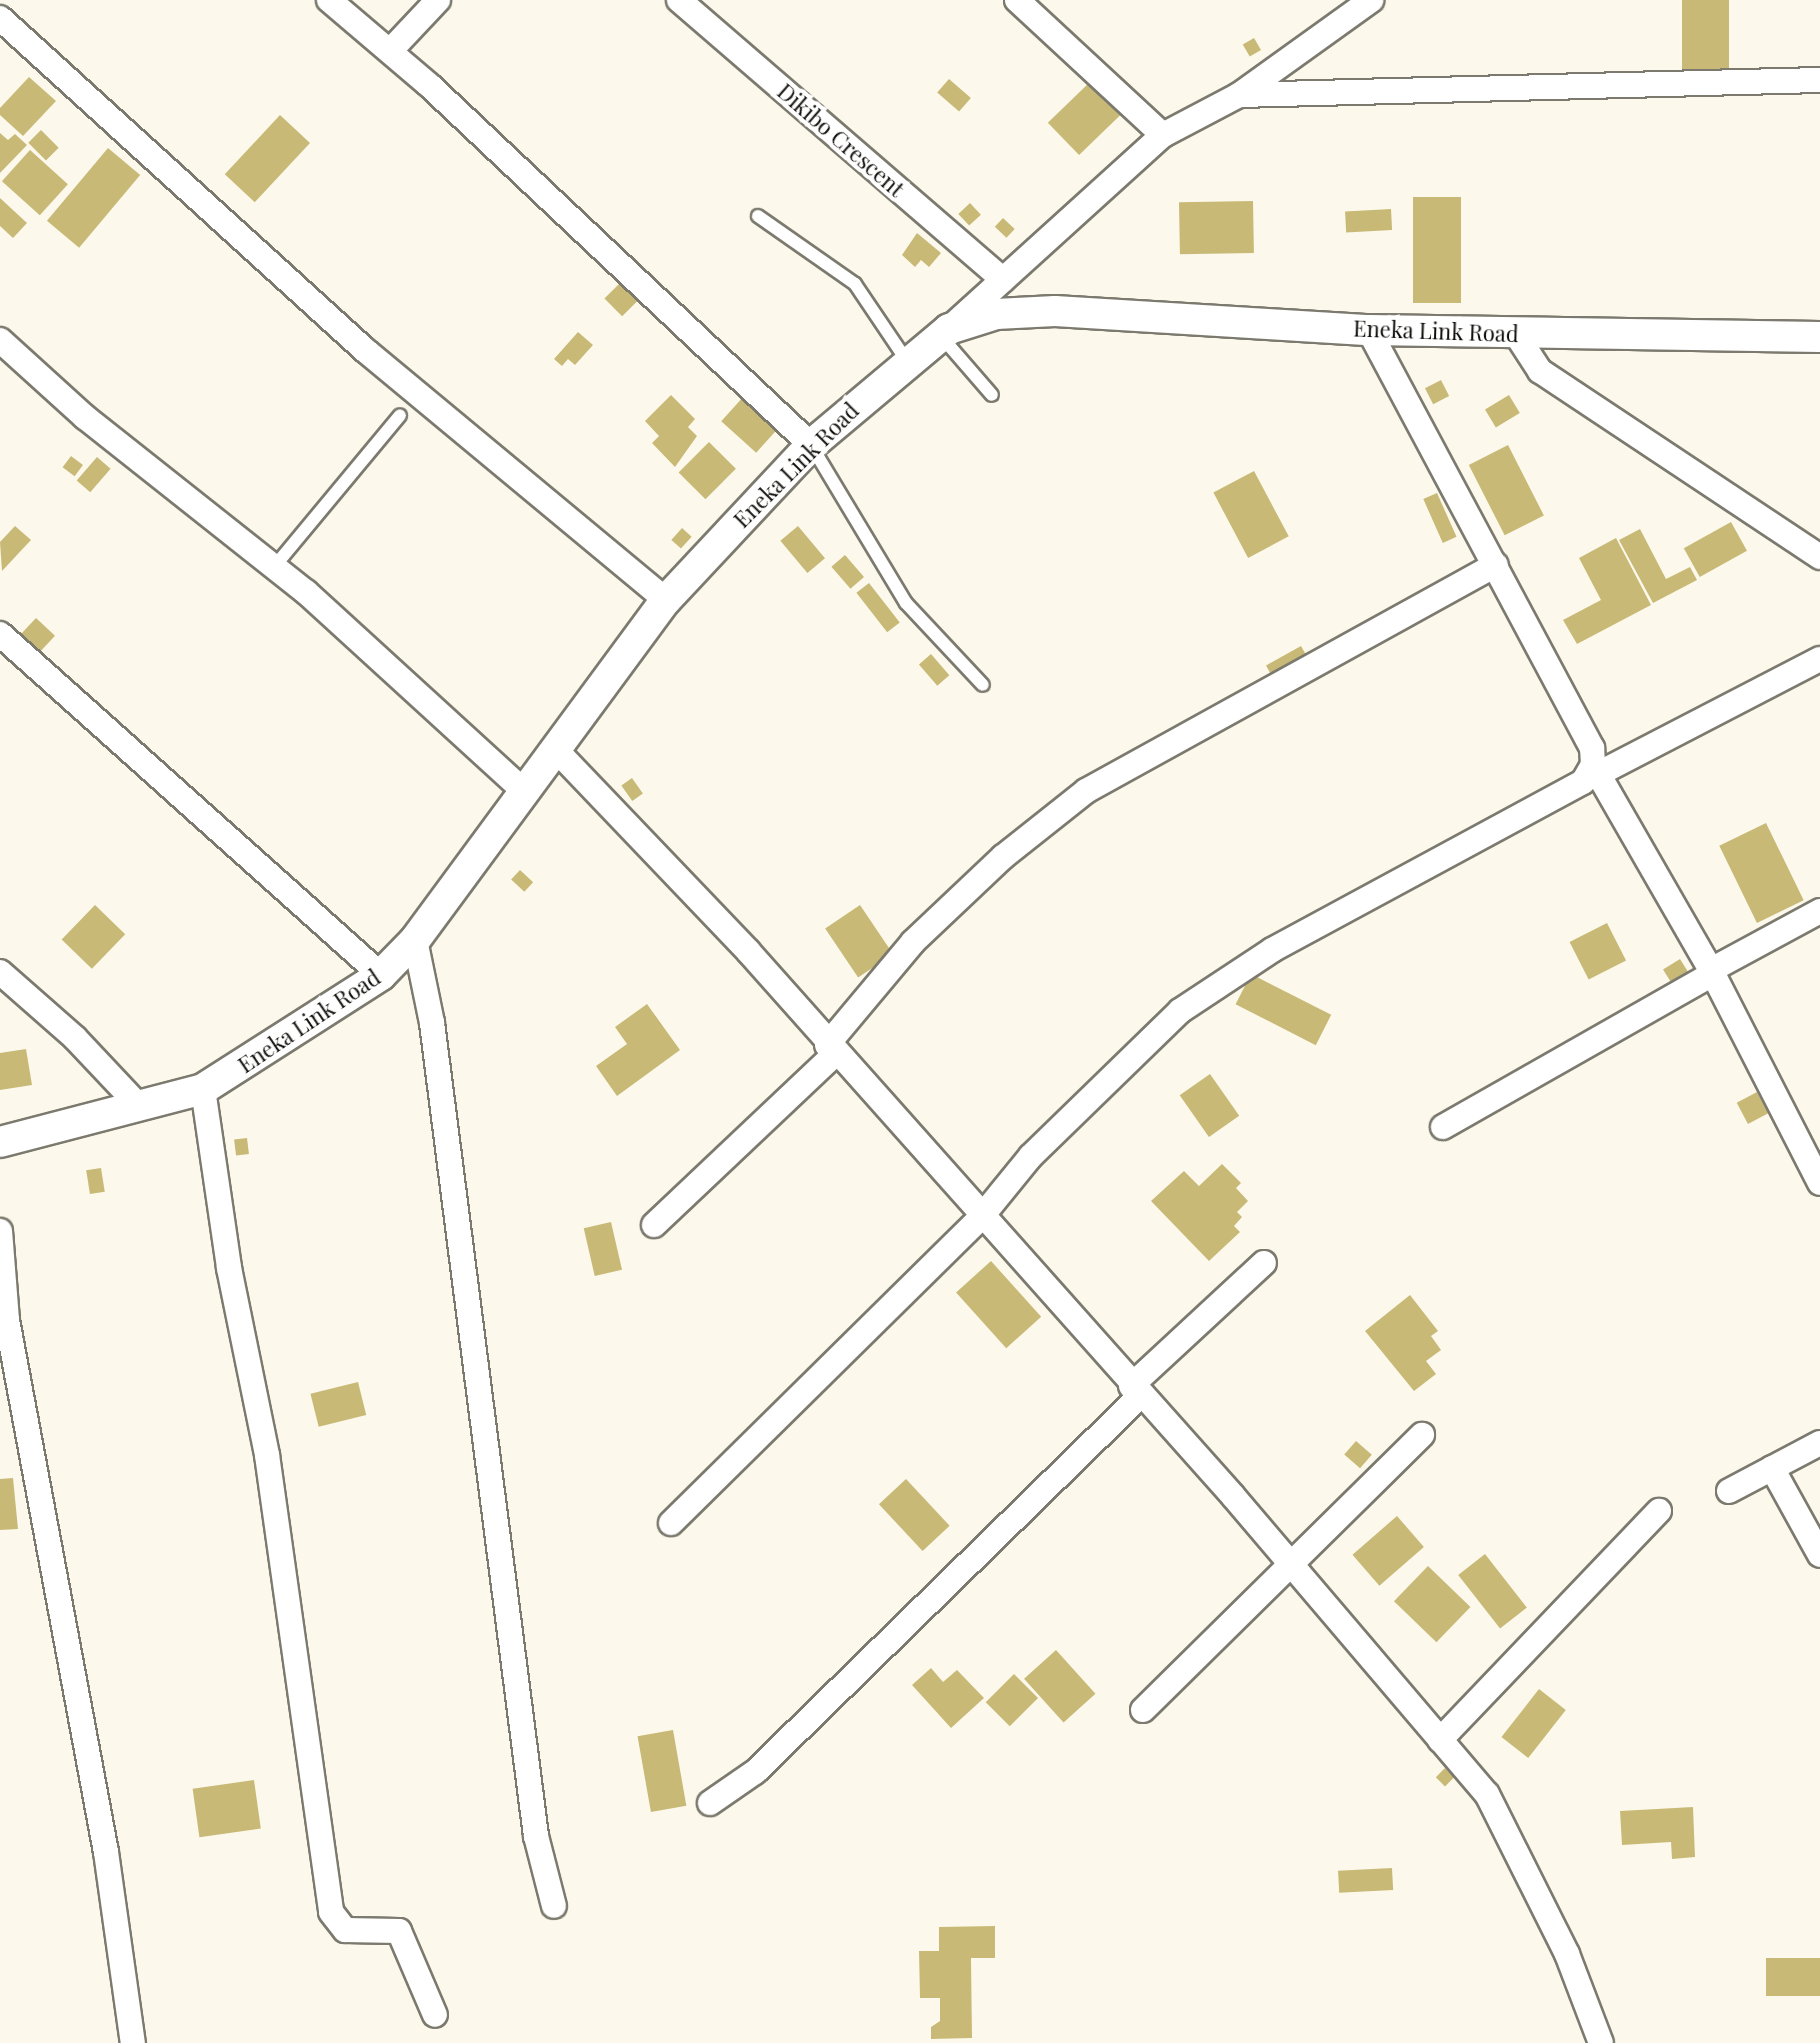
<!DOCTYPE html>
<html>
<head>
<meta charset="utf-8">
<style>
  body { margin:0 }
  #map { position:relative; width:1820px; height:2043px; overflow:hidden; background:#fcf9ec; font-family:"Playfair Display",serif }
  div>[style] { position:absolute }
  .building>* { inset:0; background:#c8ba76; transform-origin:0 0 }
  .roads { filter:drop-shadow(2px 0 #7c7a6e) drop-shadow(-2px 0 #7c7a6e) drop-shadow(0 2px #7c7a6e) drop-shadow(0 -2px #7c7a6e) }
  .service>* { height:12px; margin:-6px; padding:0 6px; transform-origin:6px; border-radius:6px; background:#fff }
  .minor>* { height:24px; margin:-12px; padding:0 12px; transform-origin:12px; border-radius:12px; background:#fff }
  .tertiary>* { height:30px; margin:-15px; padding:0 15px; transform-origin:15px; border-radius:15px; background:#fff }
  span { translate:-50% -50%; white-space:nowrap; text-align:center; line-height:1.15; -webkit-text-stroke:8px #fff; paint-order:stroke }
  .street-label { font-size:22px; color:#0e0d09 }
</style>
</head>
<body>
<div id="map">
  <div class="building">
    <div style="left:1682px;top:0;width:47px;height:71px"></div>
    <div style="left:1254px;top:38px;width:14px;height:13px;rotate:60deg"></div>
    <div style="clip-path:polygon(29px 77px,56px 101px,23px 136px,0 115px,0 108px)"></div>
    <div style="left:949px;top:79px;width:29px;height:18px;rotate:41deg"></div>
    <div style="left:1091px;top:81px;width:45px;height:60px;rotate:46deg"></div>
    <div style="left:280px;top:115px;width:41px;height:81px;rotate:43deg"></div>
    <div style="left:41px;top:130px;width:25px;height:18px;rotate:45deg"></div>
    <div style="clip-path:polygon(0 133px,8px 140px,15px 134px,27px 145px,0 173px)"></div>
    <div style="left:108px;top:148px;width:42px;height:95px;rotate:40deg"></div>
    <div style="left:30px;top:150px;width:51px;height:42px;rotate:42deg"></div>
    <div style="left:1413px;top:197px;width:48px;height:106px"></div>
    <div style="clip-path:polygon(0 198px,27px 223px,13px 238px,0 226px)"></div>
    <div style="left:1253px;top:201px;width:52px;height:74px;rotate:89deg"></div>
    <div style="left:970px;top:203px;width:16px;height:16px;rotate:47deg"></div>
    <div style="left:1391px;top:209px;width:21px;height:46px;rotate:87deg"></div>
    <div style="left:1003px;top:218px;width:16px;height:12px;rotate:43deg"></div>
    <div style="clip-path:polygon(917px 233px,941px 253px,929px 267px,921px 260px,915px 267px,902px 255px)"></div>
    <div style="left:620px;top:283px;width:25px;height:22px;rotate:45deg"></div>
    <div style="clip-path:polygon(578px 332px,593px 345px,575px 365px,568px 359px,562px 366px,554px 359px)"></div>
    <div style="left:1441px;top:380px;width:18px;height:18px;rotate:63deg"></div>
    <div style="clip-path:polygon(671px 395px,695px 419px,688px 427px,697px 436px,675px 467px,652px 443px,659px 436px,645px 421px)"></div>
    <div style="left:1509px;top:395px;width:21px;height:28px;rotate:59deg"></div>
    <div style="left:744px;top:396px;width:47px;height:34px;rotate:42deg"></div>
    <div style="left:709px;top:442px;width:38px;height:43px;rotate:45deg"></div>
    <div style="left:1508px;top:445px;width:79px;height:44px;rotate:63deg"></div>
    <div style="left:71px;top:456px;width:15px;height:14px;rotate:37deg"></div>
    <div style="left:97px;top:457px;width:18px;height:31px;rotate:41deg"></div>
    <div style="left:1254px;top:471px;width:74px;height:46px;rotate:62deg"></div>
    <div style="left:1437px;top:493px;width:48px;height:15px;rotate:66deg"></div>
    <div style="left:1731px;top:522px;width:33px;height:54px;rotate:61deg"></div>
    <div style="clip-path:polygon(15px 526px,31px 540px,2px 571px,0 542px)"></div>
    <div style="left:798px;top:526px;width:42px;height:23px;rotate:50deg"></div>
    <div style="left:682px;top:528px;width:13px;height:16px;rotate:42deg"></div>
    <div style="clip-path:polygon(1640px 529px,1666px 579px,1690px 567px,1697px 580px,1653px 603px,1619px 540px)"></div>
    <div style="clip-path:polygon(1616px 538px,1651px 605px,1577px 644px,1563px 620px,1601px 600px,1579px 558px)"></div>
    <div style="left:845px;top:555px;width:29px;height:18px;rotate:49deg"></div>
    <div style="left:869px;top:583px;width:50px;height:16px;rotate:52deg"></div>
    <div style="left:36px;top:618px;width:26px;height:25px;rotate:43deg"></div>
    <div style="left:1301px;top:646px;width:13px;height:40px;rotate:61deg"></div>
    <div style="left:931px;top:654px;width:28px;height:16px;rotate:49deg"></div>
    <div style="left:632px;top:778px;width:19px;height:13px;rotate:55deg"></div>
    <div style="left:1766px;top:823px;width:86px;height:52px;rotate:64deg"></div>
    <div style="left:520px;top:870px;width:18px;height:13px;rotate:43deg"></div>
    <div style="left:95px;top:905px;width:42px;height:48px;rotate:44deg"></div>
    <div style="left:860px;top:905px;width:59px;height:42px;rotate:56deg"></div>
    <div style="left:1607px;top:923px;width:42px;height:42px;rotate:63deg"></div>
    <div style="left:1680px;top:959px;width:15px;height:20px;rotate:58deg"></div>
    <div style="left:1251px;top:974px;width:90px;height:34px;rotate:27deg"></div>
    <div style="clip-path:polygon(647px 1004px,680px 1050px,617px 1096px,596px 1066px,627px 1044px,615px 1027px)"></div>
    <div style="clip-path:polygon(26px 1049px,32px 1085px,0 1090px,0 1053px)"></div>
    <div style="left:1210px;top:1074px;width:51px;height:37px;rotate:55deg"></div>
    <div style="left:1757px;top:1092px;width:24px;height:23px;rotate:62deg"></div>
    <div style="left:247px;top:1138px;width:16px;height:13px;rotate:83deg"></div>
    <div style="clip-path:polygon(1222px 1164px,1241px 1183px,1236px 1188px,1248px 1201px,1237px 1212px,1242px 1217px,1234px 1226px,1240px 1232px,1209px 1261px,1151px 1201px,1184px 1171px,1199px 1186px)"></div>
    <div style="left:101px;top:1168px;width:24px;height:15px;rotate:81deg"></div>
    <div style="left:611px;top:1222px;width:49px;height:28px;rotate:77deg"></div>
    <div style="left:991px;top:1261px;width:75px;height:47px;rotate:48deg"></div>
    <div style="clip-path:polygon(1410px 1295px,1438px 1331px,1431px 1336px,1441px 1350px,1426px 1361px,1436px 1374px,1414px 1391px,1365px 1331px)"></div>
    <div style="left:358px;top:1382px;width:34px;height:49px;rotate:76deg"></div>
    <div style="left:1356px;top:1441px;width:21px;height:18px;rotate:41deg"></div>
    <div style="clip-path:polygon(13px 1478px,18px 1529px,0 1530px,0 1479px)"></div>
    <div style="left:906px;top:1479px;width:64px;height:37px;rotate:47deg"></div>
    <div style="left:1397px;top:1516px;width:41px;height:59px;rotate:49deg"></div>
    <div style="left:1485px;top:1554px;width:68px;height:34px;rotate:52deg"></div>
    <div style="left:1428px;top:1566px;width:59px;height:49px;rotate:44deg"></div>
    <div style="left:1056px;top:1650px;width:59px;height:43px;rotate:48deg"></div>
    <div style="clip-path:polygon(931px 1668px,943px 1682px,957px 1670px,984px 1698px,951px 1728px,912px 1685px)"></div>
    <div style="left:1014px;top:1674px;width:34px;height:40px;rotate:45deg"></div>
    <div style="left:1539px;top:1689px;width:34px;height:61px;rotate:38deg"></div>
    <div style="left:673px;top:1730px;width:77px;height:36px;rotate:80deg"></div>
    <div style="left:1445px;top:1768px;width:13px;height:13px;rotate:45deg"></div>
    <div style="left:254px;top:1780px;width:49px;height:62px;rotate:82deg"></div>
    <div style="clip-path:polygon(1693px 1807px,1695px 1857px,1672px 1859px,1671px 1842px,1622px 1845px,1620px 1811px)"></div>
    <div style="left:1392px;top:1868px;width:22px;height:54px;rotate:87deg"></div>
    <div style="clip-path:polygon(995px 1926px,995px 1958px,971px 1958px,972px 2038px,931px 2039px,931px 2027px,940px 2021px,940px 1998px,920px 1998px,919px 1951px,939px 1951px,939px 1927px)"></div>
    <div style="left:1820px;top:1958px;width:38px;height:54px;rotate:90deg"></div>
  </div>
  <div class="roads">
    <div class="service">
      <div style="left:758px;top:216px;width:118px;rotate:35deg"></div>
      <div style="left:855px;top:284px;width:93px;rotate:56deg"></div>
      <div style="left:940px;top:335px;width:79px;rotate:49.1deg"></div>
      <div style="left:811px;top:445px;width:184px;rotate:59deg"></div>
      <div style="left:906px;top:603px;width:112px;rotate:46.8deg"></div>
      <div style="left:274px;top:567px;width:197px;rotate:-50.3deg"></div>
    </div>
    <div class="minor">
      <div style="left:329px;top:0;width:131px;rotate:40.4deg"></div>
      <div style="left:429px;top:85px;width:525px;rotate:43.3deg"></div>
      <div style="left:679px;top:0;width:428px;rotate:40.8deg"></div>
      <div style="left:1017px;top:0;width:199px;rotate:42.8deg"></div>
      <div style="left:0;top:18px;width:495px;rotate:42.3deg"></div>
      <div style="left:366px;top:351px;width:390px;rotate:39.7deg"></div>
      <div style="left:390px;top:51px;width:70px;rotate:-46.7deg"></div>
      <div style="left:1239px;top:95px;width:581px;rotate:-1.48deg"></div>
      <div style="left:952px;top:326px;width:285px;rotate:-42.2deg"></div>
      <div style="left:1163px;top:135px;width:86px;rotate:-27.8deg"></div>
      <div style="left:1239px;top:95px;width:163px;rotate:-35.7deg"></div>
      <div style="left:1516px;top:334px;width:44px;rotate:57deg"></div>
      <div style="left:1540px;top:371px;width:336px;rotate:33.6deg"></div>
      <div style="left:0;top:340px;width:115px;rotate:42.2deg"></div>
      <div style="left:85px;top:417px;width:282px;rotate:38.4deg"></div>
      <div style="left:306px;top:592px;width:294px;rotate:42.4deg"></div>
      <div style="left:0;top:634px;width:511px;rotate:41.83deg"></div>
      <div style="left:556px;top:750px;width:278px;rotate:46.3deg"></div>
      <div style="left:748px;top:951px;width:730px;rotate:48.33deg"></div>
      <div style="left:1233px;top:1496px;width:392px;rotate:49.6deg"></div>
      <div style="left:1487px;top:1794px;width:179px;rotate:63.4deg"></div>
      <div style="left:1567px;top:1954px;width:95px;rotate:69.1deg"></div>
      <div style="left:1593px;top:765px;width:237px;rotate:60.1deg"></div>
      <div style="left:1711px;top:970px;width:239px;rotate:62.9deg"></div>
      <div style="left:1598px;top:774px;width:250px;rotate:-27.4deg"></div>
      <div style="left:415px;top:940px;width:85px;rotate:78.4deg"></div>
      <div style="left:432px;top:1023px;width:820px;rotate:82.71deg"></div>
      <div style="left:536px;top:1836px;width:72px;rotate:75.6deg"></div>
      <div style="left:1711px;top:970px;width:124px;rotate:-28.4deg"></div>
      <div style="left:0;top:972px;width:100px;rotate:41.3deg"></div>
      <div style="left:75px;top:1038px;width:95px;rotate:46.7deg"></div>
      <div style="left:827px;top:1045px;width:134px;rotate:-50.1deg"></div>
      <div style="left:913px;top:942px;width:124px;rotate:-43.4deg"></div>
      <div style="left:1003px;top:857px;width:106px;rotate:-38.5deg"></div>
      <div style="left:1086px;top:791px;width:468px;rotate:-28.9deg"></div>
      <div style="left:203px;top:1089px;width:181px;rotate:81.7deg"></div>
      <div style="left:229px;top:1268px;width:191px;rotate:78.5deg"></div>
      <div style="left:267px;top:1455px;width:461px;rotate:82deg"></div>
      <div style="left:331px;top:1912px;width:23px;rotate:52deg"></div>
      <div style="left:345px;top:1930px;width:54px;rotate:1.1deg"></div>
      <div style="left:399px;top:1931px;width:91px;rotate:66.8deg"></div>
      <div style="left:1443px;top:1127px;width:309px;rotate:-29.6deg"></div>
      <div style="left:654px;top:1225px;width:249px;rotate:-43.4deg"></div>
      <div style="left:0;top:1231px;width:89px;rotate:85.5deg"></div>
      <div style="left:7px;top:1320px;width:541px;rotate:79.46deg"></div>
      <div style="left:106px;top:1852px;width:193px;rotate:82deg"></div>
      <div style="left:1131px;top:1386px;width:181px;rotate:-42.8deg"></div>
      <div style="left:1772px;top:1468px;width:99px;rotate:61.1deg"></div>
      <div style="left:1729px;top:1491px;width:103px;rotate:-27.8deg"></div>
      <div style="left:671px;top:1523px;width:437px;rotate:-44.6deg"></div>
      <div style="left:982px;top:1216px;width:77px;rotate:-50.8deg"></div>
      <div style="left:1031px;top:1156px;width:208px;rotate:-44.2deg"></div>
      <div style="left:1180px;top:1011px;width:110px;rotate:-33.5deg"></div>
      <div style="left:1272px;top:950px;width:353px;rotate:-28.4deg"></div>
      <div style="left:1583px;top:782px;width:20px;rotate:-60deg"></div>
      <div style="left:1593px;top:765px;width:17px;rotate:-93deg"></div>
      <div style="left:1592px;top:748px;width:474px;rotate:-118.1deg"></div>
      <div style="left:1143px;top:1710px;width:392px;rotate:-44.6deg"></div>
      <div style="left:1440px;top:1740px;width:317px;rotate:-46.3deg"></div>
      <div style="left:710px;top:1803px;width:55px;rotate:-34.6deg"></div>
      <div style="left:755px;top:1772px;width:538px;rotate:-44.32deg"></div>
    </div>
    <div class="tertiary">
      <div style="left:0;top:1142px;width:210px;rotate:-14.6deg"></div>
      <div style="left:203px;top:1089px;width:211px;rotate:-32.6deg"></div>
      <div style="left:381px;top:975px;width:49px;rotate:-45.8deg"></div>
      <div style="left:415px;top:940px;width:423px;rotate:-53.6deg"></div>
      <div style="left:666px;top:600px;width:212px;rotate:-46.9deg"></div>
      <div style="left:811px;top:445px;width:180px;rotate:-40deg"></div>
      <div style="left:949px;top:329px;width:49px;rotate:-17.7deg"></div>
      <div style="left:996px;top:314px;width:59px;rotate:-2.9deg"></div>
      <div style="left:1055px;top:311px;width:315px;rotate:3.5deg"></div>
      <div style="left:1369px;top:330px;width:451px;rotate:0.9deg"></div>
    </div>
  </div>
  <div class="street-label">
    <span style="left:841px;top:140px;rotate:41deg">Dikibo Crescent</span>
    <span style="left:1436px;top:331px;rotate:2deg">Eneka Link Road</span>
    <span style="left:796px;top:465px;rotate:-45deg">Eneka Link Road</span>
    <span style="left:309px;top:1021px;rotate:-34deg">Eneka Link Road</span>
  </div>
</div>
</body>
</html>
